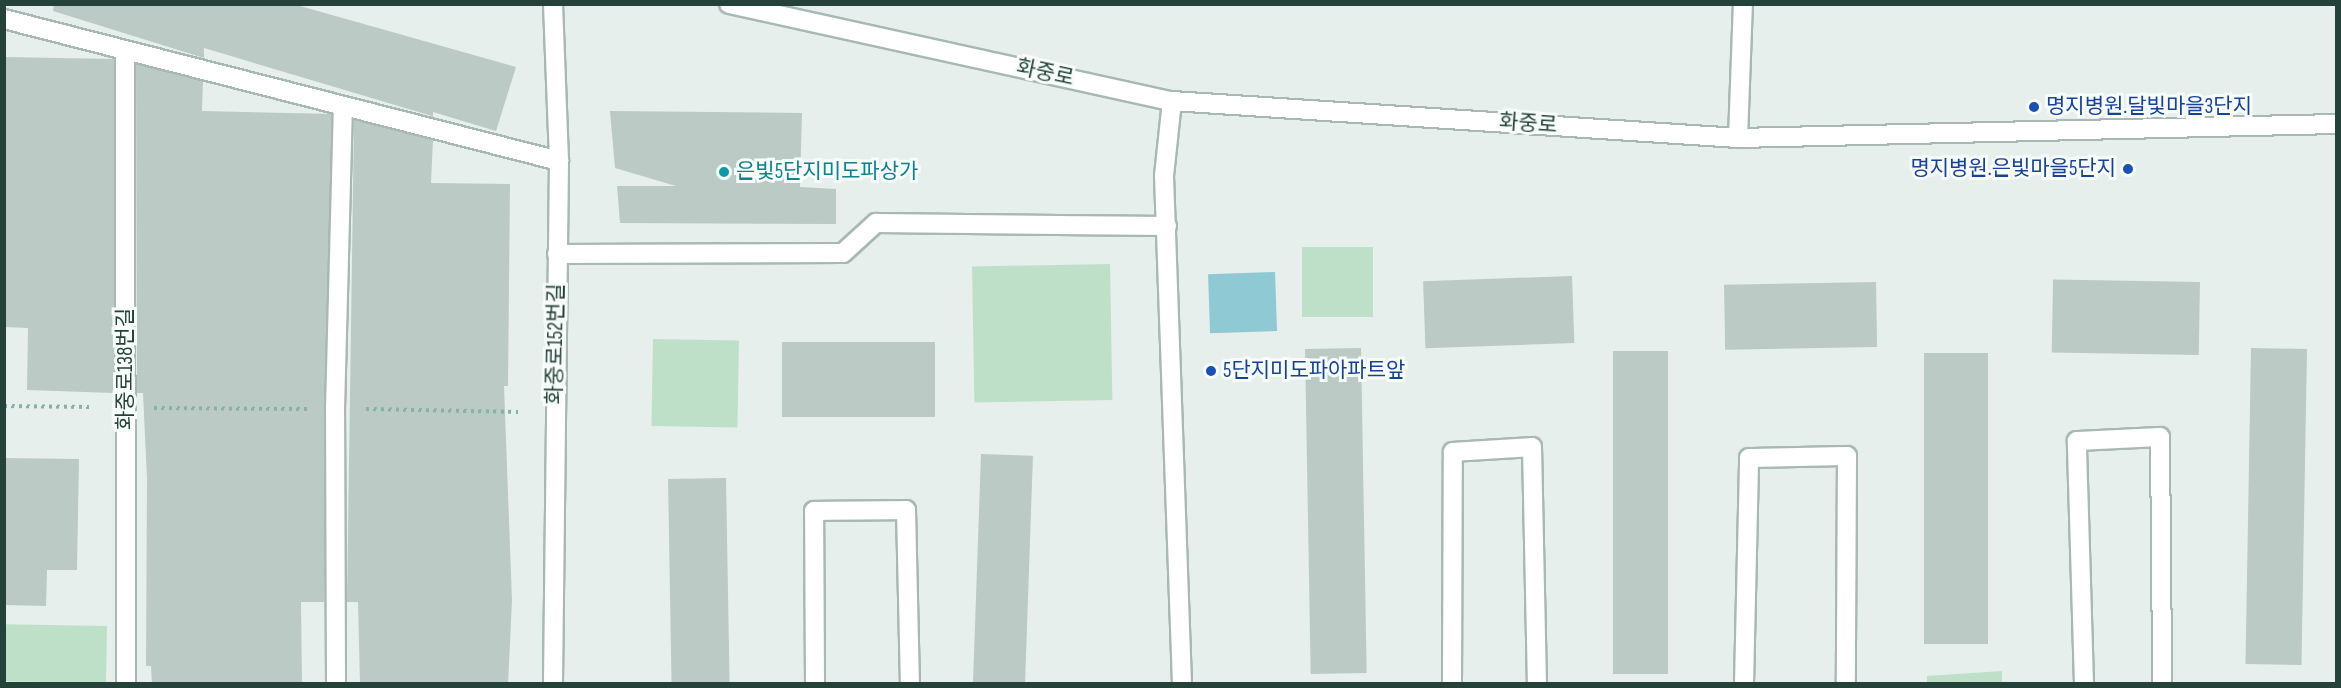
<!DOCTYPE html>
<html>
<head>
<meta charset="utf-8">
<style>
  body { margin:0 }
  #map { position:relative; width:2341px; height:688px; overflow:hidden; background:#e6efeb; font-family:"Sofia Sans Condensed","Noto Sans KR",sans-serif }
  div>[style] { position:absolute }
  .green>* { inset:0; background:#bfe0c8; transform-origin:0 0 }
  .water>* { inset:0; background:#8ec9d4; transform-origin:0 0 }
  .building>* { inset:0; background:#bbcac4; transform-origin:0 0 }
  .path>* { height:4px; margin-top:-2px; transform-origin:0; background:repeating-linear-gradient(90deg,#86b3a5 0 3px,transparent 0 7.5px) }
  .roads { filter:drop-shadow(2px 0 #a8b8b2) drop-shadow(-2px 0 #a8b8b2) drop-shadow(0 2px #a8b8b2) drop-shadow(0 -2px #a8b8b2) }
  .service>* { height:18px; margin:-9px; padding:0 9px; transform-origin:9px; border-radius:9px; background:#fff }
  .minor>* { height:18px; margin:-9px; padding:0 9px; transform-origin:9px; border-radius:9px; background:#fff }
  .secondary>* { height:18px; margin:-9px; padding:0 9px; transform-origin:9px; border-radius:9px; background:#fff }
  .dots>* { width:16px; height:16px; translate:-50% -50%; box-sizing:border-box; border:3px solid #f7fbf9; border-radius:50% }
  span { translate:-50% -50%; white-space:nowrap; text-align:center; line-height:1.15; -webkit-text-stroke:6px #f7fbf9; paint-order:stroke }
  .street-label { font-size:21px; color:#24423a }
  .transit-label { font-size:21px; color:#164399 }
  .left { translate:0 -50%; text-align:left }
  .right { translate:-100% -50%; text-align:right }
  .culture-label { font-size:21px; color:#0d838f }
  .frame { position:absolute; inset:0; border:6px solid #24423a; pointer-events:none }
</style>
</head>
<body>
<div id="map">
  <div class="green">
    <div style="left:1302px;top:247px;width:71px;height:70px"></div>
    <div style="left:1110px;top:264px;width:136px;height:138px;rotate:89deg"></div>
    <div style="left:653px;top:339px;width:86px;height:87px;rotate:1deg"></div>
    <div style="left:107px;top:626px;width:57px;height:102px;rotate:91deg"></div>
    <div style="clip-path:polygon(2002px 671px,2002px 683px,1927px 683px,1927px 676px)"></div>
  </div>
  <div class="water">
    <div style="left:1275px;top:272px;width:59px;height:67px;rotate:88deg"></div>
  </div>
  <div class="building">
    <div style="clip-path:polygon(54px 4px,293px 4px,516px 67px,496px 131px,433px 112px,433px 117px,428px 116px,432px 116px,204px 48px,204px 58px,53px 11px)"></div>
    <div style="clip-path:polygon(4px 57px,114px 59px,114px 393px,27px 390px,28px 328px,4px 327px)"></div>
    <div style="clip-path:polygon(136px 64px,203px 81px,202px 111px,332px 114px,324px 602px,301px 602px,302px 684px,152px 684px,151px 666px,146px 666px,147px 479px,143px 393px,137px 393px)"></div>
    <div style="clip-path:polygon(610px 111px,802px 113px,800px 187px,836px 189px,836px 224px,620px 223px,617px 186px,676px 186px,615px 168px)"></div>
    <div style="clip-path:polygon(354px 120px,433px 140px,431px 183px,510px 184px,508px 386px,504px 386px,512px 601px,508px 684px,360px 684px,358px 602px,347px 602px)"></div>
    <div style="left:1572px;top:276px;width:67px;height:149px;rotate:88deg"></div>
    <div style="left:1876px;top:282px;width:65px;height:152px;rotate:89deg"></div>
    <div style="left:2200px;top:282px;width:73px;height:147px;rotate:91deg"></div>
    <div style="left:782px;top:342px;width:153px;height:75px"></div>
    <div style="left:1361px;top:348px;width:325px;height:56px;rotate:89deg"></div>
    <div style="left:2251px;top:348px;width:56px;height:316px;rotate:1deg"></div>
    <div style="left:1668px;top:351px;width:323px;height:55px;rotate:90deg"></div>
    <div style="left:1988px;top:353px;width:291px;height:64px;rotate:90deg"></div>
    <div style="left:981px;top:454px;width:52px;height:230px;rotate:2deg"></div>
    <div style="clip-path:polygon(4px 458px,79px 459px,77px 570px,47px 570px,46px 606px,4px 605px)"></div>
    <div style="left:726px;top:478px;width:206px;height:58px;rotate:89deg"></div>
  </div>
  <div class="path">
    <div style="left:4px;top:406px;width:85px;rotate:0.7deg"></div>
    <div style="left:154px;top:408px;width:155px;rotate:0.4deg"></div>
    <div style="left:366px;top:409px;width:152px;rotate:1.1deg"></div>
  </div>
  <div class="roads">
    <div class="service">
      <div style="left:1172px;top:101px;width:75px;rotate:96.1deg"></div>
      <div style="left:1164px;top:176px;width:508px;rotate:87.97deg"></div>
      <div style="left:557px;top:254px;width:286px;rotate:-0.2deg"></div>
      <div style="left:843px;top:253px;width:45px;rotate:-42.3deg"></div>
      <div style="left:876px;top:223px;width:291px;rotate:0.6deg"></div>
      <div style="left:815px;top:684px;width:173px;rotate:-90.3deg"></div>
      <div style="left:814px;top:511px;width:92px;rotate:-0.6deg"></div>
      <div style="left:906px;top:510px;width:174px;rotate:88.7deg"></div>
      <div style="left:1452px;top:684px;width:232px;rotate:-89.8deg"></div>
      <div style="left:1453px;top:452px;width:79px;rotate:-3.6deg"></div>
      <div style="left:1532px;top:447px;width:237px;rotate:88.8deg"></div>
      <div style="left:1744px;top:684px;width:226px;rotate:-88.7deg"></div>
      <div style="left:1749px;top:458px;width:98px;rotate:-1.2deg"></div>
      <div style="left:1847px;top:456px;width:228px;rotate:90.3deg"></div>
      <div style="left:2084px;top:684px;width:243px;rotate:-91.7deg"></div>
      <div style="left:2077px;top:441px;width:83px;rotate:-2.8deg"></div>
      <div style="left:2160px;top:437px;width:247px;rotate:89.5deg"></div>
    </div>
    <div class="minor">
      <div style="left:553px;top:4px;width:157px;rotate:87.8deg"></div>
      <div style="left:559px;top:161px;width:523px;rotate:90.66deg"></div>
      <div style="left:4px;top:19px;width:573px;rotate:14.35deg"></div>
      <div style="left:125px;top:54px;width:630px;rotate:89.91deg"></div>
      <div style="left:1738px;top:138px;width:134px;rotate:-87.9deg"></div>
      <div style="left:336px;top:684px;width:275px;rotate:-90.2deg"></div>
      <div style="left:335px;top:409px;width:302px;rotate:-88.5deg"></div>
    </div>
    <div class="secondary">
      <div style="left:729px;top:4px;width:453px;rotate:12.4deg"></div>
      <div style="left:1172px;top:101px;width:567px;rotate:3.74deg"></div>
      <div style="left:1738px;top:138px;width:598px;rotate:-1.34deg"></div>
    </div>
  </div>
  <div class="dots">
    <div style="left:2034px;top:107px;background:#1a4fb4"></div>
    <div style="left:2128px;top:169px;background:#1a4fb4"></div>
    <div style="left:724px;top:172px;background:#0f9aa8"></div>
    <div style="left:1211px;top:371px;background:#1a4fb4"></div>
  </div>
  <div class="street-label">
    <span style="left:1045px;top:73px;rotate:12deg">화중로</span>
    <span style="left:1528px;top:124px;rotate:4deg">화중로</span>
    <span style="left:556px;top:344px;rotate:-89deg">화중로152번길</span>
    <span style="left:126px;top:369px;rotate:-90deg">화중로138번길</span>
  </div>
  <div class="transit-label">
    <span class="left" style="left:2046px;top:107px">명지병원.달빛마을3단지</span>
    <span class="right" style="left:2116px;top:169px">명지병원.은빛마을5단지</span>
    <span class="left" style="left:1223px;top:371px">5단지미도파아파트앞</span>
  </div>
  <div class="culture-label">
    <span class="left" style="left:736px;top:172px">은빛5단지미도파상가</span>
  </div>
  <div class="frame"></div>
</div>
</body>
</html>
